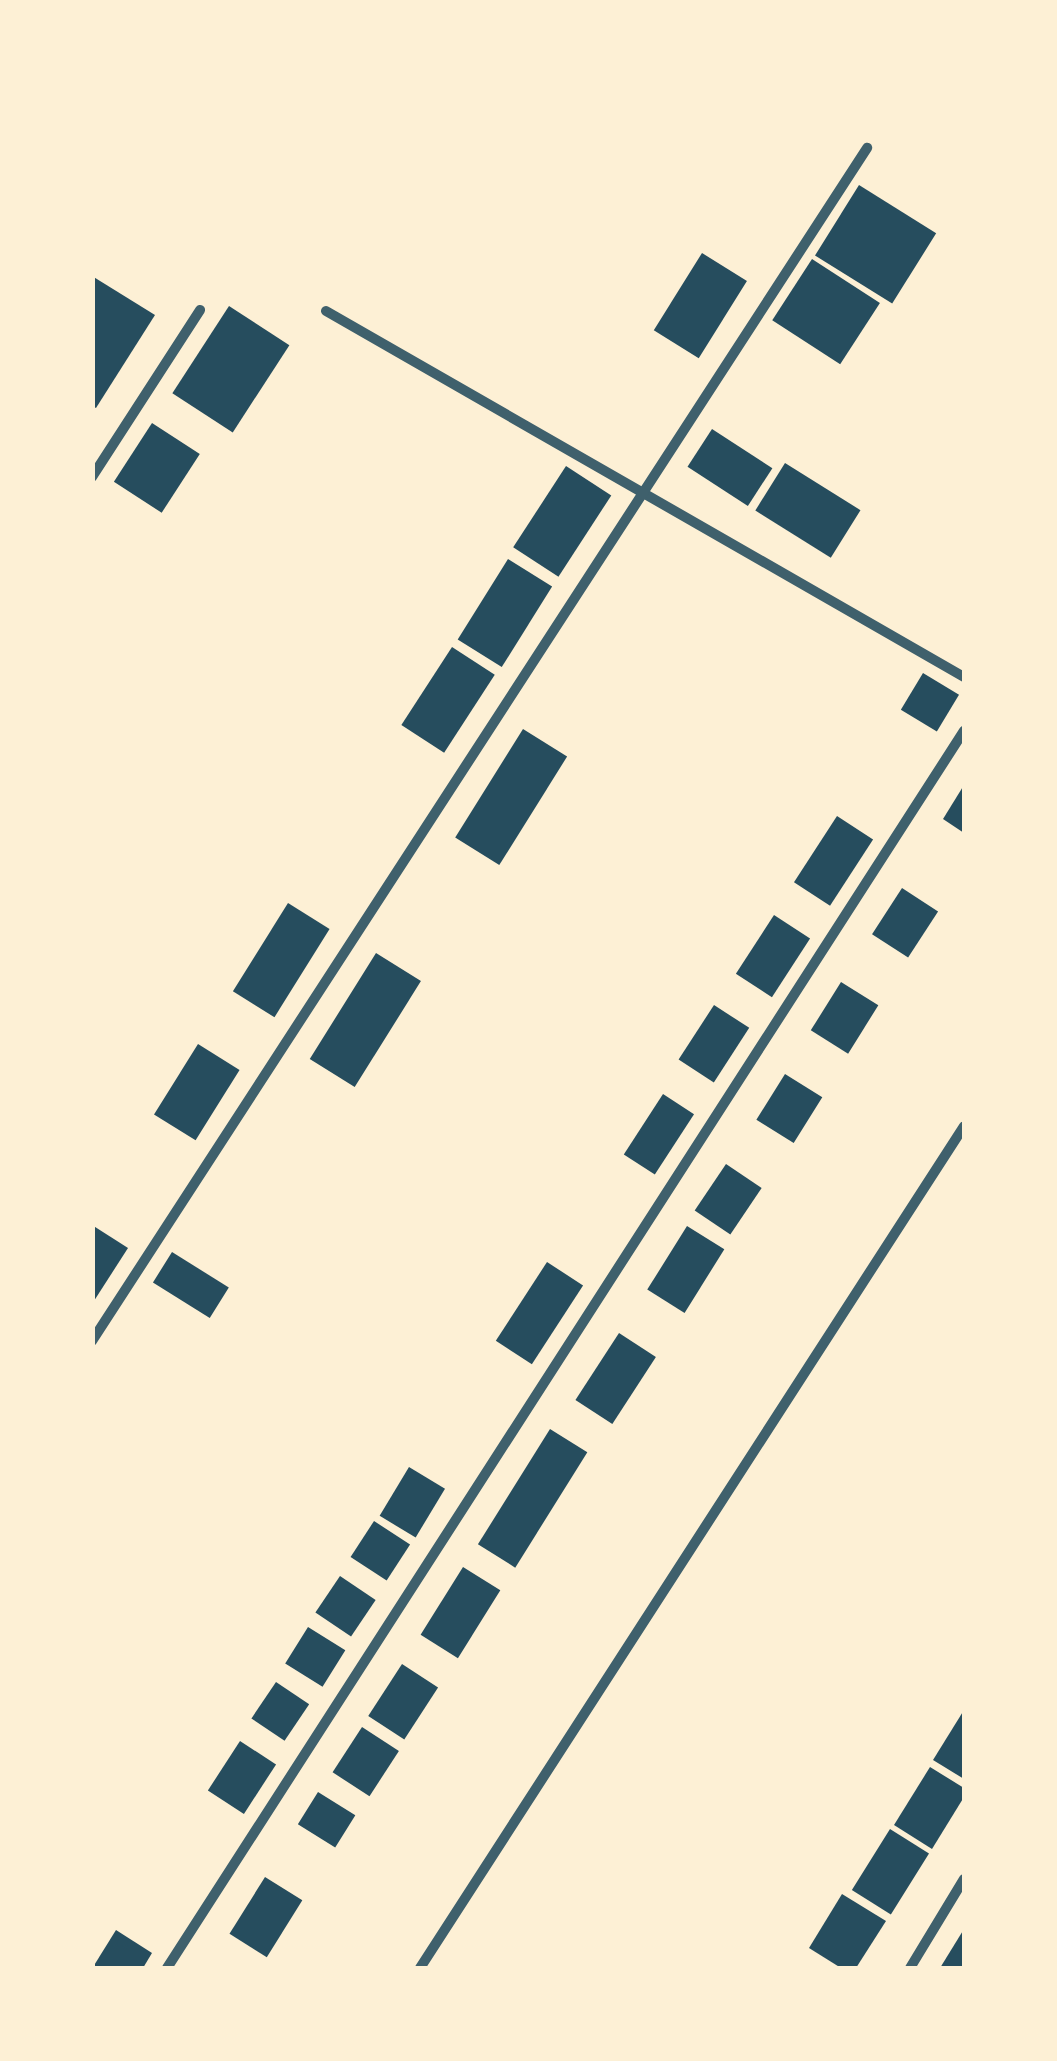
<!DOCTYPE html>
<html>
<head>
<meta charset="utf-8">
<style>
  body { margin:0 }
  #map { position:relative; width:1057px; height:2061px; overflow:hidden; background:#fdf0d5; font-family:"Sofia Sans Condensed",sans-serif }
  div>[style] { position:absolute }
  .building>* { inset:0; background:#264d5e; transform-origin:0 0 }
  .minor>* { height:10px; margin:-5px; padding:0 5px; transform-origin:5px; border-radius:5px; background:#3f606c }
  span { translate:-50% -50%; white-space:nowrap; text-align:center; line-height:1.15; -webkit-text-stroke:8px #fdf0d5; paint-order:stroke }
  .frame { position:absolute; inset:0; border:95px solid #fdf0d5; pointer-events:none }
</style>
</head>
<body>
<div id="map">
  <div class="building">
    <div style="left:859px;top:185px;width:91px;height:83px;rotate:32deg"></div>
    <div style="left:702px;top:253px;width:53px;height:91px;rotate:32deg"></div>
    <div style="left:812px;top:259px;width:81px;height:73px;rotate:33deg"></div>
    <div style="clip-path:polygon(92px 276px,155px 315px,96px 408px,92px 406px)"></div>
    <div style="left:229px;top:306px;width:72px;height:104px;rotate:33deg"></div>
    <div style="left:152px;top:423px;width:57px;height:70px;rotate:33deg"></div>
    <div style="left:712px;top:429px;width:72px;height:45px;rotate:33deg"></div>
    <div style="left:785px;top:463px;width:89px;height:56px;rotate:32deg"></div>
    <div style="left:566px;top:466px;width:54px;height:97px;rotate:33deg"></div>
    <div style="left:508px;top:559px;width:52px;height:95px;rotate:32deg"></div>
    <div style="left:452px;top:647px;width:51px;height:93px;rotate:33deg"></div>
    <div style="left:923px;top:673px;width:42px;height:43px;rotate:31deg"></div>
    <div style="left:523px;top:729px;width:52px;height:128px;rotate:32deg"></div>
    <div style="clip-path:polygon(964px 785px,964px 833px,943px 819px)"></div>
    <div style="left:837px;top:816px;width:43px;height:79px;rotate:33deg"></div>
    <div style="left:902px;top:888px;width:43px;height:55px;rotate:33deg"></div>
    <div style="left:288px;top:903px;width:49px;height:104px;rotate:32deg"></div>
    <div style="left:774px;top:915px;width:43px;height:70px;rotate:33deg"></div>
    <div style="left:376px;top:953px;width:53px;height:125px;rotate:32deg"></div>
    <div style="left:841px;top:982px;width:44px;height:57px;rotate:32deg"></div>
    <div style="left:714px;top:1005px;width:42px;height:65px;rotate:33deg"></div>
    <div style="left:198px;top:1044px;width:49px;height:83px;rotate:32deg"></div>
    <div style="left:785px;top:1074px;width:44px;height:54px;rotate:32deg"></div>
    <div style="left:663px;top:1094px;width:37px;height:72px;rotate:33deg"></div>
    <div style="left:726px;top:1164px;width:43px;height:56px;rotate:34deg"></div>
    <div style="clip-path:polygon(92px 1225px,128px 1248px,92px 1304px)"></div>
    <div style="left:687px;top:1226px;width:44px;height:75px;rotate:32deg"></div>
    <div style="left:172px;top:1252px;width:67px;height:36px;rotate:32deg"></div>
    <div style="left:547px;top:1262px;width:43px;height:94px;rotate:33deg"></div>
    <div style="left:619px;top:1333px;width:44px;height:80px;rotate:33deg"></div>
    <div style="left:550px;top:1429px;width:44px;height:136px;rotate:32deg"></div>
    <div style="left:409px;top:1467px;width:42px;height:57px;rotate:31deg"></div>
    <div style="left:374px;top:1521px;width:43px;height:43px;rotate:33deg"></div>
    <div style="left:463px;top:1567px;width:44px;height:80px;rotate:32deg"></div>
    <div style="left:340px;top:1576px;width:43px;height:44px;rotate:34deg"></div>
    <div style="left:308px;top:1627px;width:44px;height:43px;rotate:32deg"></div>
    <div style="left:402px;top:1664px;width:43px;height:62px;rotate:33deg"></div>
    <div style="left:276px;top:1682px;width:40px;height:44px;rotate:34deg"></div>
    <div style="clip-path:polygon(964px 1710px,964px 1779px,933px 1760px)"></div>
    <div style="left:362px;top:1727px;width:44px;height:54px;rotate:33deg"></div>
    <div style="left:240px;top:1741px;width:43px;height:59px;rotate:33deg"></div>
    <div style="clip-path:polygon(930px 1767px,964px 1788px,964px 1797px,932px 1849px,894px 1825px)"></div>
    <div style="left:318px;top:1792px;width:44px;height:38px;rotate:32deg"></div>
    <div style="left:890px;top:1829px;width:46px;height:72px;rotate:32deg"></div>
    <div style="left:265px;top:1877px;width:44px;height:67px;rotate:32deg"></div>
    <div style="clip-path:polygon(842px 1894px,886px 1921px,856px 1968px,841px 1968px,809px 1948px)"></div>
    <div style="clip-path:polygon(964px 1929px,964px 1968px,940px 1968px)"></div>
    <div style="clip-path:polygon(116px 1930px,152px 1953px,143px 1968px,93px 1967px)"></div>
  </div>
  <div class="minor">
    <div style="left:326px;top:311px;width:736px;rotate:29.84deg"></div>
    <div style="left:92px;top:477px;width:199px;rotate:-57.1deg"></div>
    <div style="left:92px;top:1341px;width:1423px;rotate:-56.99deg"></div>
    <div style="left:167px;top:1968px;width:1472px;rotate:-57.21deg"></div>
    <div style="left:420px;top:1968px;width:1002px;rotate:-57.13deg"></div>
    <div style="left:910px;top:1968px;width:104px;rotate:-58.8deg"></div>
  </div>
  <div class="frame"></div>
</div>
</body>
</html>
